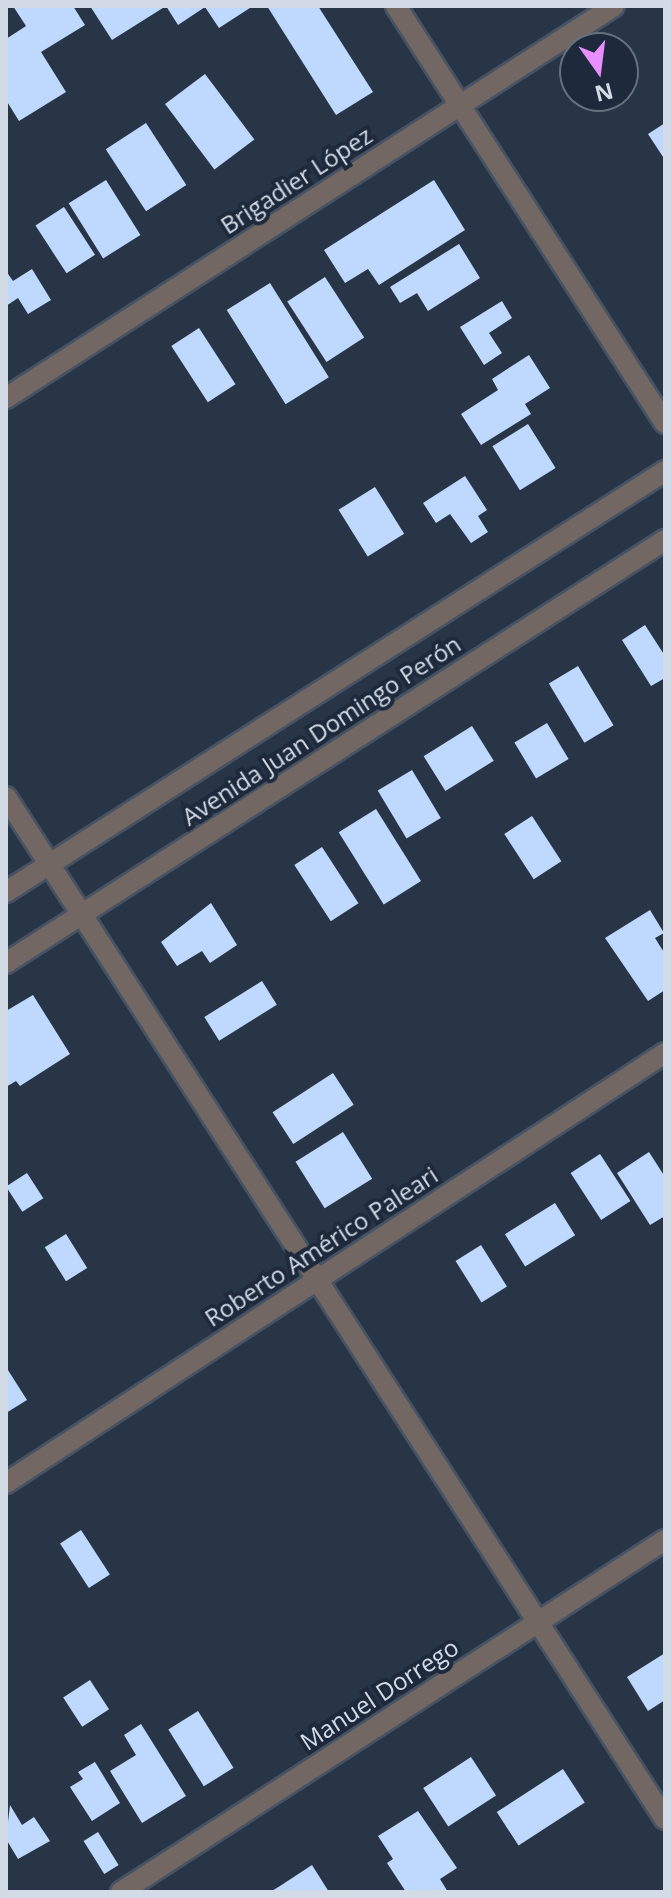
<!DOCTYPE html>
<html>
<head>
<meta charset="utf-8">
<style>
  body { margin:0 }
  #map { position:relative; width:671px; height:1898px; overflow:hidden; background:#283547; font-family:"Open Sans",sans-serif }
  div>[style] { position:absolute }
  .building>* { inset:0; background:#bfd9fe; transform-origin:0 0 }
  .roads { filter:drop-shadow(2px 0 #475364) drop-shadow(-2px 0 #475364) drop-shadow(0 2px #475364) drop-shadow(0 -2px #475364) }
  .minor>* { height:20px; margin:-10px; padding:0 10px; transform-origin:10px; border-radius:10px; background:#736764 }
  .tertiary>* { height:20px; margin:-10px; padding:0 10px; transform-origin:10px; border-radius:10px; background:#736764 }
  span { translate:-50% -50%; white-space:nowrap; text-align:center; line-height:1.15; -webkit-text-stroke:8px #1e2a3c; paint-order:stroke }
  .street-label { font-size:24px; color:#d3dbe7 }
  .frame { position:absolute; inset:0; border:8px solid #d3dbe7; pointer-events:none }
  .north { position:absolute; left:559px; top:32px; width:80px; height:80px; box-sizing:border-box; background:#1e2a3c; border:2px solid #667180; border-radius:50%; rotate:166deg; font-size:22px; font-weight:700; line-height:32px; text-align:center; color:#d3dbe7 }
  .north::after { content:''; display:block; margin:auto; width:28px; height:36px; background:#e98efe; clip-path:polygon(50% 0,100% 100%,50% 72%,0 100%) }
</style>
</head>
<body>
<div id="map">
  <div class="building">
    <div style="clip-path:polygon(13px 6px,73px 6px,85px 25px,41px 52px,66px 92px,19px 121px,6px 100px,6px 39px,26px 26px)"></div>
    <div style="clip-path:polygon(90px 6px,253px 6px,219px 28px,205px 7px,178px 25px,166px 6px,112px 40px)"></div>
    <div style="clip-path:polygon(267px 6px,318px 6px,373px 92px,336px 115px)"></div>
    <div style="left:205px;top:74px;width:82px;height:50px;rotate:53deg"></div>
    <div style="left:146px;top:123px;width:74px;height:48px;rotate:57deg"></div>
    <div style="clip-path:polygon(665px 123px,665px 160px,648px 134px)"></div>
    <div style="left:106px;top:180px;width:65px;height:44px;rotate:58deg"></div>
    <div style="clip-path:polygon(434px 180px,465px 230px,379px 285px,368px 269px,345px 283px,324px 250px)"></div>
    <div style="left:64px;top:207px;width:57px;height:34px;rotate:57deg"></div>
    <div style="clip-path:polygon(459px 244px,480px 278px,428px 311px,417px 293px,400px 303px,390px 287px)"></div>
    <div style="clip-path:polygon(32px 269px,51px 300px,28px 314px,18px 298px,6px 306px,6px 271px,13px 281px)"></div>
    <div style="left:325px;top:277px;width:72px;height:45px;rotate:57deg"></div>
    <div style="left:270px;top:283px;width:111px;height:51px;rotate:58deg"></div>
    <div style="clip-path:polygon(502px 301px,512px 318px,489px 333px,502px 353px,484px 365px,460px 327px)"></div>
    <div style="left:199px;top:328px;width:67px;height:33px;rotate:57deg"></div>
    <div style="clip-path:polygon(529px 355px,550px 388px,525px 404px,531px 414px,481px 445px,461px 414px,498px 390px,492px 379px)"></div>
    <div style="left:528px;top:424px;width:52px;height:42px;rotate:58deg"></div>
    <div style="clip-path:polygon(465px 476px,487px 510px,478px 516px,488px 532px,471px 543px,450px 514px,436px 523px,423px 503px)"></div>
    <div style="left:375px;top:487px;width:55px;height:43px;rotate:58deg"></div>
    <div style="clip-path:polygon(645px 625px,665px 656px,665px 678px,651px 686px,622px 640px)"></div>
    <div style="left:578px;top:666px;width:69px;height:34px;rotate:59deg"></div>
    <div style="left:547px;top:723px;width:42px;height:38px;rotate:59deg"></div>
    <div style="left:472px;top:726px;width:41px;height:57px;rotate:58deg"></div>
    <div style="left:412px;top:770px;width:56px;height:40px;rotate:59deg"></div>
    <div style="left:376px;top:809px;width:85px;height:44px;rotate:58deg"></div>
    <div style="left:532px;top:816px;width:54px;height:33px;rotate:57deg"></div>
    <div style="left:322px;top:847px;width:67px;height:33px;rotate:57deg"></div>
    <div style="clip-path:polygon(211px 903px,237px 945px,210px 963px,202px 951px,177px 966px,161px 942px)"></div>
    <div style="clip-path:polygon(650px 910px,664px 933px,655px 938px,665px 954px,665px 990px,648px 1001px,605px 938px)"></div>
    <div style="left:262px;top:981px;width:28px;height:68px;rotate:58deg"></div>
    <div style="clip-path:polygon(33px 995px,70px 1054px,20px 1086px,16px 1081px,6px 1087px,6px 1011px)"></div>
    <div style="left:333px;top:1073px;width:38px;height:72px;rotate:57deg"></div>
    <div style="left:343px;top:1132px;width:55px;height:56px;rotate:58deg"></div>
    <div style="clip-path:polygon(649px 1152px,665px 1177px,665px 1216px,650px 1225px,617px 1173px)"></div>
    <div style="left:600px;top:1154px;width:56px;height:35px;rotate:57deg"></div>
    <div style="left:27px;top:1173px;width:30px;height:25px;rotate:57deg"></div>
    <div style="left:555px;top:1203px;width:38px;height:59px;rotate:58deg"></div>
    <div style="left:66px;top:1234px;width:40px;height:25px;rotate:58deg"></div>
    <div style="left:481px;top:1245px;width:49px;height:30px;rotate:58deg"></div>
    <div style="clip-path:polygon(6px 1367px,27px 1400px,6px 1413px)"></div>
    <div style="left:81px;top:1530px;width:53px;height:25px;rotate:57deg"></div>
    <div style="clip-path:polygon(665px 1653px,665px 1700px,648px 1711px,627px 1677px)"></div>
    <div style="left:90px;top:1680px;width:35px;height:32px;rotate:57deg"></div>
    <div style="left:198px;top:1711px;width:67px;height:35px;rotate:58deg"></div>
    <div style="clip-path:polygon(141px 1724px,186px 1796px,142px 1823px,110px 1771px,136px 1755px,124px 1735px)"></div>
    <div style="left:471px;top:1757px;width:46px;height:57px;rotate:57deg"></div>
    <div style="clip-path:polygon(95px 1762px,120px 1803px,92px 1821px,70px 1787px,83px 1779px,78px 1772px)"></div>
    <div style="left:563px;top:1769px;width:40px;height:79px;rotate:57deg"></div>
    <div style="clip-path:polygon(10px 1805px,22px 1825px,34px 1817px,50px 1841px,18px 1859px,6px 1839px)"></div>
    <div style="clip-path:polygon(418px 1811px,457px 1868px,440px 1879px,448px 1892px,406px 1892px,387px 1863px,393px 1859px,378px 1836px)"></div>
    <div style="left:98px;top:1832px;width:39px;height:17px;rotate:58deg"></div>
    <div style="clip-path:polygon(312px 1865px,329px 1892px,270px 1892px,280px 1886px)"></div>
  </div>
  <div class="roads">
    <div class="minor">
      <div style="left:396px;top:6px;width:496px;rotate:57.2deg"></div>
      <div style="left:6px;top:398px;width:723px;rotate:-32.81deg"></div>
      <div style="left:6px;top:797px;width:1216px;rotate:57.19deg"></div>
      <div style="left:6px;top:1483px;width:787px;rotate:-33.12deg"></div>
      <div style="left:121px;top:1892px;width:648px;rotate:-32.91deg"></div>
    </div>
    <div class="tertiary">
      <div style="left:6px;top:892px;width:782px;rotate:-32.57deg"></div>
      <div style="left:6px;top:963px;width:783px;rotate:-32.7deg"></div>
    </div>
  </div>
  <div class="street-label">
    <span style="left:296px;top:180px;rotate:-33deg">Brigadier López</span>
    <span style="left:321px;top:730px;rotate:-33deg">Avenida Juan Domingo Perón</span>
    <span style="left:321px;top:1246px;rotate:-33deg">Roberto Américo Paleari</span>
    <span style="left:379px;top:1694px;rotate:-33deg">Manuel Dorrego</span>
  </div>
  <div class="frame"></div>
  <div class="north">N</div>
</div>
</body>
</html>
